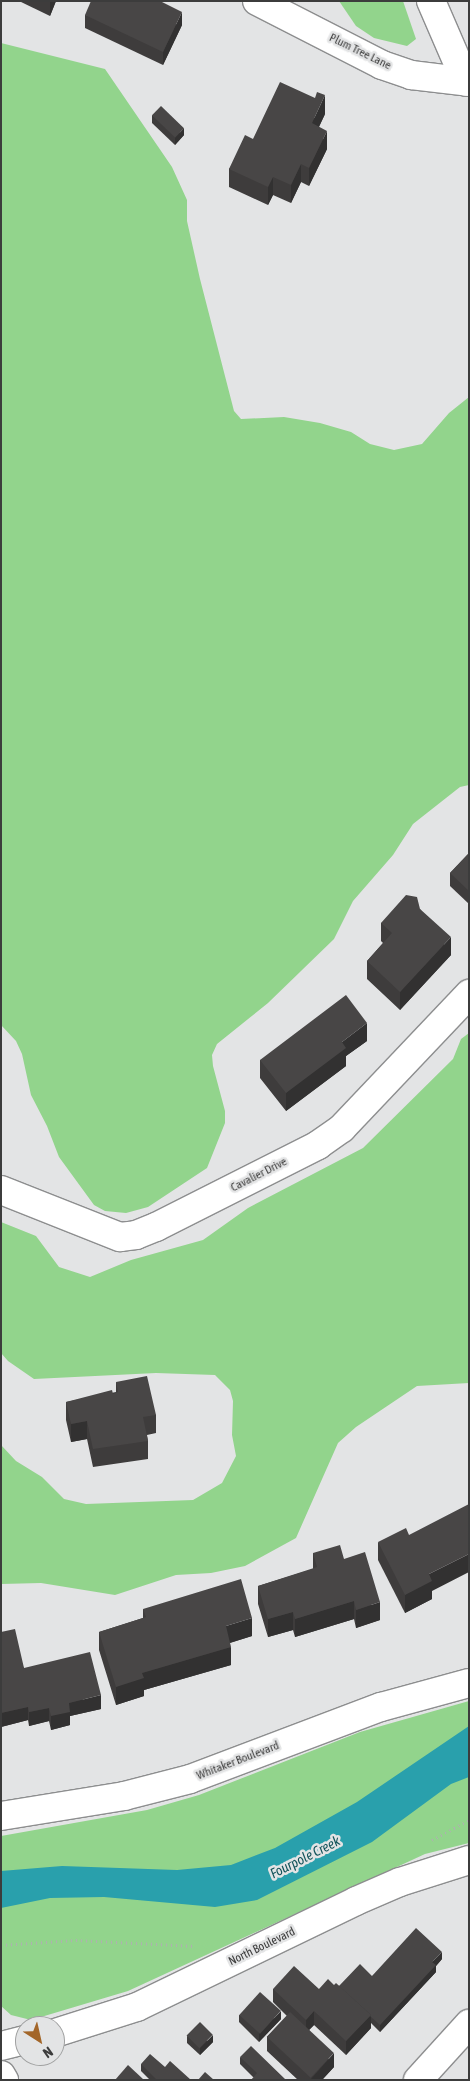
<!DOCTYPE html>
<html>
<head>
<meta charset="utf-8">
<style>
  body { margin:0 }
  #map { position:relative; width:470px; height:2081px; overflow:hidden; background:#e3e4e5; font-family:"Asap Condensed",sans-serif }
  div>[style] { position:absolute }
  .green>* { inset:0; background:#92d48c }
  .water>* { inset:0; background:#29a0ac }
  .path>* { height:3px; margin-top:-1.5px; transform-origin:0; background:repeating-linear-gradient(90deg,#afb0b0 0 1px,transparent 0 5px) }
  .roads { filter:drop-shadow(1px 0 #8d8e8f) drop-shadow(-1px 0 #8d8e8f) drop-shadow(0 1px #8d8e8f) drop-shadow(0 -1px #8d8e8f) }
  .minor>* { height:28px; margin:-14px; padding:0 14px; transform-origin:14px; border-radius:14px; background:#fff }
  .major>* { height:28px; margin:-14px; padding:0 14px; transform-origin:14px; border-radius:14px; background:#fff }
  .wall>* { inset:0; background:#3e3c3c }
  .shaded-wall>* { inset:0; background:#323131 }
  .building>* { inset:0; background:#484646; transform-origin:0 0 }
  span { translate:-50% -50%; white-space:nowrap; text-align:center; line-height:1.15; -webkit-text-stroke:5px #e3e4e5; paint-order:stroke }
  .street-label { font-size:12px; color:#3c3c3c }
  .water-label { font-size:14px; color:#12535a; font-style:italic }
  .frame { position:absolute; inset:0; border:2px solid #3c3c3c; pointer-events:none }
  .north { position:absolute; left:15px; top:2016px; width:50px; height:50px; box-sizing:border-box; background:#e3e4e5; border:1px solid #a0a1a1; border-radius:50%; rotate:145deg; font-size:14px; font-weight:700; line-height:20px; text-align:center; color:#3c3c3c }
  .north::after { content:''; display:block; margin:auto; width:18px; height:22px; background:#a36629; clip-path:polygon(50% 0,100% 100%,50% 72%,0 100%) }
</style>
</head>
<body>
<div id="map">
  <div class="green">
    <div style="clip-path:polygon(339px 1px,403px 1px,416px 39px,407px 46px,374px 38px,356px 26px)"></div>
    <div style="clip-path:polygon(1px 43px,105px 69px,172px 167px,187px 200px,187px 221px,200px 279px,234px 411px,241px 419px,284px 417px,320px 423px,351px 432px,370px 444px,394px 450px,422px 444px,449px 413px,469px 397px,469px 785px,460px 787px,413px 824px,393px 855px,353px 901px,334px 939px,268px 1003px,217px 1044px,212px 1055px,213px 1066px,225px 1111px,225px 1123px,207px 1168px,148px 1207px,126px 1213px,105px 1211px,94px 1205px,59px 1157px,47px 1126px,31px 1095px,22px 1054px,16px 1041px,1px 1025px)"></div>
    <div style="clip-path:polygon(469px 1033px,469px 1383px,417px 1386px,356px 1427px,338px 1443px,296px 1538px,245px 1566px,211px 1573px,176px 1575px,115px 1595px,41px 1583px,1px 1584px,1px 1445px,16px 1461px,42px 1477px,64px 1499px,86px 1504px,193px 1500px,222px 1483px,236px 1456px,232px 1435px,233px 1401px,230px 1390px,215px 1375px,156px 1373px,34px 1379px,8px 1361px,1px 1353px,1px 1222px,36px 1236px,59px 1267px,90px 1277px,131px 1260px,203px 1240px,248px 1208px,363px 1148px,453px 1059px,461px 1039px)"></div>
    <div style="clip-path:polygon(469px 1701px,469px 1843px,425px 1854px,128px 1991px,31px 2020px,11px 2015px,1px 2006px,1px 1836px,147px 1810px,199px 1795px,360px 1732px)"></div>
  </div>
  <div class="water">
    <div style="clip-path:polygon(469px 1726px,469px 1777px,451px 1784px,372px 1842px,257px 1900px,215px 1907px,104px 1897px,50px 1898px,1px 1908px,1px 1871px,62px 1866px,177px 1870px,231px 1865px,275px 1848px,357px 1802px)"></div>
  </div>
  <div class="path">
    <div style="left:432px;top:1840px;width:42px;rotate:-28.4deg"></div>
    <div style="left:1px;top:1945px;width:75px;rotate:-3.8deg"></div>
    <div style="left:76px;top:1940px;width:119px;rotate:2.9deg"></div>
  </div>
  <div class="roads">
    <div class="minor">
      <div style="left:257px;top:1px;width:140px;rotate:27.1deg"></div>
      <div style="left:382px;top:65px;width:31px;rotate:19deg"></div>
      <div style="left:411px;top:75px;width:58px;rotate:6.9deg"></div>
      <div style="left:431px;top:1px;width:88px;rotate:66.6deg"></div>
      <div style="left:1px;top:1190px;width:128px;rotate:21.6deg"></div>
      <div style="left:120px;top:1237px;width:16px;rotate:-7deg"></div>
      <div style="left:136px;top:1235px;width:22px;rotate:-22deg"></div>
      <div style="left:156px;top:1227px;width:182px;rotate:-26.8deg"></div>
      <div style="left:318px;top:1145px;width:29px;rotate:-35deg"></div>
      <div style="left:342px;top:1128px;width:185px;rotate:-46.5deg"></div>
      <div style="left:1px;top:1816px;width:125px;rotate:-9.2deg"></div>
      <div style="left:124px;top:1796px;width:68px;rotate:-14.4deg"></div>
      <div style="left:190px;top:1779px;width:204px;rotate:-20.7deg"></div>
      <div style="left:381px;top:1707px;width:91px;rotate:-15.3deg"></div>
      <div style="left:55px;top:2033px;width:86px;rotate:-17.6deg"></div>
      <div style="left:137px;top:2007px;width:243px;rotate:-25.8deg"></div>
      <div style="left:356px;top:1901px;width:48px;rotate:-23.4deg"></div>
      <div style="left:400px;top:1882px;width:72px;rotate:-17.7deg"></div>
      <div style="left:1px;top:2046px;width:25px;rotate:-14deg"></div>
      <div style="left:418px;top:2080px;width:76px;rotate:-47.7deg"></div>
    </div>
    <div class="major">
      <div style="left:1px;top:2075px;width:6px;rotate:59deg"></div>
    </div>
  </div>
  <div class="wall">
    <div style="clip-path:polygon(19px 1px,56px 1px,50px 16px)"></div>
    <div style="clip-path:polygon(85px 15px,182px 25px,163px 65px,85px 28px)"></div>
    <div style="clip-path:polygon(325px 114px,319px 127px,327px 149px,309px 186px,301px 182px,291px 203px,273px 195px,268px 205px,229px 187px,229px 169px,253px 139px)"></div>
    <div style="clip-path:polygon(152px 115px,184px 135px,175px 145px,152px 123px)"></div>
    <div style="clip-path:polygon(469px 853px,469px 904px,450px 886px,450px 873px)"></div>
    <div style="clip-path:polygon(420px 909px,451px 955px,400px 1010px,367px 979px,367px 961px,383px 943px,381px 941px,381px 923px)"></div>
    <div style="clip-path:polygon(367px 1041px,346px 1056px,346px 1066px,286px 1111px,260px 1078px,260px 1060px)"></div>
    <div style="clip-path:polygon(116px 1382px,156px 1415px,156px 1433px,147px 1435px,148px 1441px,148px 1459px,93px 1467px,87px 1439px,71px 1442px,66px 1420px,66px 1402px,116px 1392px)"></div>
    <div style="clip-path:polygon(378px 1542px,432px 1591px,432px 1599px,405px 1613px,378px 1560px)"></div>
    <div style="clip-path:polygon(313px 1553px,344px 1559px,380px 1620px,356px 1628px,354px 1619px,295px 1637px,293px 1630px,268px 1637px,258px 1604px,258px 1586px,313px 1569px)"></div>
    <div style="clip-path:polygon(143px 1609px,252px 1636px,230px 1643px,231px 1665px,144px 1690px,144px 1696px,116px 1705px,99px 1650px,99px 1632px,143px 1618px)"></div>
    <div style="clip-path:polygon(1px 1632px,24px 1668px,101px 1709px,70px 1716px,70px 1725px,51px 1730px,49px 1721px,29px 1726px,28px 1720px,1px 1727px)"></div>
    <div style="clip-path:polygon(442px 1959px,436px 1966px,436px 1972px,380px 2032px,371px 2023px,371px 2028px,346px 2055px,314px 2025px,309px 2030px,334px 2067px,322px 2080px,298px 2080px,267px 2051px,267px 2037px,287px 2016px,273px 2002px,273px 1989px,319px 1989px,334px 1985px,339px 1986px,372px 1976px)"></div>
    <div style="clip-path:polygon(239px 2015px,281px 2019px,259px 2042px,239px 2022px)"></div>
    <div style="clip-path:polygon(187px 2036px,213px 2042px,200px 2055px,187px 2043px)"></div>
    <div style="clip-path:polygon(240px 2057px,286px 2080px,253px 2077px,240px 2064px)"></div>
    <div style="clip-path:polygon(141px 2064px,165px 2067px,191px 2080px,150px 2080px,141px 2071px)"></div>
  </div>
  <div class="shaded-wall">
    <div style="clip-path:polygon(50px 1px,56px 1px,50px 16px)"></div>
    <div style="clip-path:polygon(182px 12px,182px 25px,163px 65px,163px 52px)"></div>
    <div style="clip-path:polygon(325px 95px,325px 114px,312px 141px,312px 123px)"></div>
    <div style="clip-path:polygon(184px 128px,184px 135px,175px 145px,175px 138px)"></div>
    <div style="clip-path:polygon(327px 131px,327px 149px,309px 186px,309px 168px)"></div>
    <div style="clip-path:polygon(301px 164px,301px 182px,291px 203px,291px 185px)"></div>
    <div style="clip-path:polygon(273px 177px,273px 195px,268px 205px,268px 187px)"></div>
    <div style="clip-path:polygon(451px 937px,451px 955px,400px 1010px,400px 992px)"></div>
    <div style="clip-path:polygon(367px 1023px,367px 1041px,346px 1056px,346px 1066px,286px 1111px,286px 1093px,342px 1042px)"></div>
    <div style="clip-path:polygon(87px 1421px,87px 1439px,71px 1442px,71px 1424px)"></div>
    <div style="clip-path:polygon(469px 1554px,469px 1572px,432px 1591px,432px 1599px,405px 1613px,405px 1595px,429px 1574px)"></div>
    <div style="clip-path:polygon(354px 1601px,354px 1619px,295px 1637px,295px 1619px)"></div>
    <div style="clip-path:polygon(380px 1602px,380px 1620px,356px 1628px,356px 1610px)"></div>
    <div style="clip-path:polygon(293px 1612px,293px 1630px,268px 1637px,268px 1619px)"></div>
    <div style="clip-path:polygon(252px 1618px,252px 1636px,226px 1644px,226px 1626px)"></div>
    <div style="clip-path:polygon(231px 1647px,231px 1665px,144px 1690px,144px 1696px,116px 1705px,116px 1687px,142px 1673px)"></div>
    <div style="clip-path:polygon(101px 1695px,101px 1709px,70px 1716px,70px 1725px,51px 1730px,51px 1716px,69px 1703px)"></div>
    <div style="clip-path:polygon(28px 1707px,28px 1720px,1px 1727px,1px 1713px)"></div>
    <div style="clip-path:polygon(49px 1708px,49px 1721px,29px 1726px,29px 1712px)"></div>
    <div style="clip-path:polygon(442px 1952px,442px 1959px,436px 1966px,436px 1972px,380px 2032px,380px 2025px,432px 1962px)"></div>
    <div style="clip-path:polygon(281px 2011px,281px 2019px,259px 2042px,259px 2034px)"></div>
    <div style="clip-path:polygon(314px 2011px,314px 2025px,306px 2033px,306px 2020px)"></div>
    <div style="clip-path:polygon(371px 2015px,371px 2028px,346px 2055px,346px 2041px)"></div>
    <div style="clip-path:polygon(213px 2035px,213px 2042px,200px 2055px,200px 2048px)"></div>
    <div style="clip-path:polygon(334px 2053px,334px 2067px,322px 2080px,311px 2080px,311px 2079px)"></div>
  </div>
  <div class="building">
    <div style="clip-path:polygon(91px 1px,160px 1px,182px 12px,163px 52px,85px 15px)"></div>
    <div style="clip-path:polygon(280px 82px,315px 98px,317px 92px,325px 95px,312px 123px,327px 131px,309px 168px,301px 164px,291px 185px,273px 177px,268px 187px,229px 169px,245px 135px,253px 139px)"></div>
    <div style="left:161px;top:106px;width:32px;height:13px;rotate:44deg"></div>
    <div style="clip-path:polygon(469px 853px,469px 891px,450px 873px)"></div>
    <div style="clip-path:polygon(406px 895px,417px 897px,420px 909px,451px 937px,400px 992px,367px 961px,392px 933px,381px 923px)"></div>
    <div style="clip-path:polygon(346px 995px,367px 1023px,342px 1042px,346px 1048px,286px 1093px,260px 1060px)"></div>
    <div style="clip-path:polygon(147px 1376px,156px 1415px,143px 1417px,148px 1441px,93px 1449px,87px 1421px,71px 1424px,66px 1402px,112px 1390px,113px 1394px,118px 1392px,116px 1382px)"></div>
    <div style="clip-path:polygon(469px 1504px,469px 1554px,429px 1574px,432px 1581px,405px 1595px,378px 1542px,406px 1528px,409px 1535px)"></div>
    <div style="clip-path:polygon(340px 1545px,344px 1559px,365px 1552px,380px 1602px,356px 1610px,354px 1601px,295px 1619px,293px 1612px,268px 1619px,258px 1586px,317px 1567px,313px 1553px)"></div>
    <div style="clip-path:polygon(241px 1579px,252px 1618px,226px 1626px,231px 1647px,142px 1673px,144px 1678px,116px 1687px,99px 1632px,146px 1617px,143px 1609px)"></div>
    <div style="clip-path:polygon(15px 1629px,24px 1668px,90px 1652px,101px 1695px,69px 1703px,70px 1712px,51px 1716px,49px 1708px,29px 1712px,28px 1707px,1px 1713px,1px 1632px)"></div>
    <div style="clip-path:polygon(416px 1928px,442px 1952px,432px 1962px,436px 1965px,380px 2025px,370px 2016px,371px 2015px,339px 1986px,360px 1964px,372px 1976px)"></div>
    <div style="clip-path:polygon(294px 1966px,319px 1989px,328px 1979px,334px 1985px,336px 1983px,371px 2015px,346px 2041px,314px 2011px,306px 2020px,273px 1989px)"></div>
    <div style="left:260px;top:1992px;width:28px;height:31px;rotate:42deg"></div>
    <div style="left:290px;top:2012px;width:60px;height:34px;rotate:43deg"></div>
    <div style="left:200px;top:2022px;width:18px;height:19px;rotate:45deg"></div>
    <div style="clip-path:polygon(251px 2046px,286px 2080px,251px 2080px,257px 2073px,240px 2057px)"></div>
    <div style="clip-path:polygon(150px 2054px,165px 2067px,170px 2061px,191px 2080px,157px 2080px,141px 2064px)"></div>
    <div style="clip-path:polygon(128px 2065px,144px 2080px,115px 2080px)"></div>
    <div style="clip-path:polygon(205px 2072px,214px 2080px,198px 2080px)"></div>
  </div>
  <div class="street-label">
    <span style="left:360px;top:52px;rotate:26deg">Plum Tree Lane</span>
    <span style="left:259px;top:1175px;rotate:-27deg">Cavalier Drive</span>
    <span style="left:238px;top:1761px;rotate:-21deg">Whitaker Boulevard</span>
    <span style="left:262px;top:1947px;rotate:-26deg">North Boulevard</span>
  </div>
  <div class="water-label">
    <span style="left:305px;top:1857px;rotate:-27deg">Fourpole Creek</span>
  </div>
  <div class="frame"></div>
  <div class="north">N</div>
</div>
</body>
</html>
